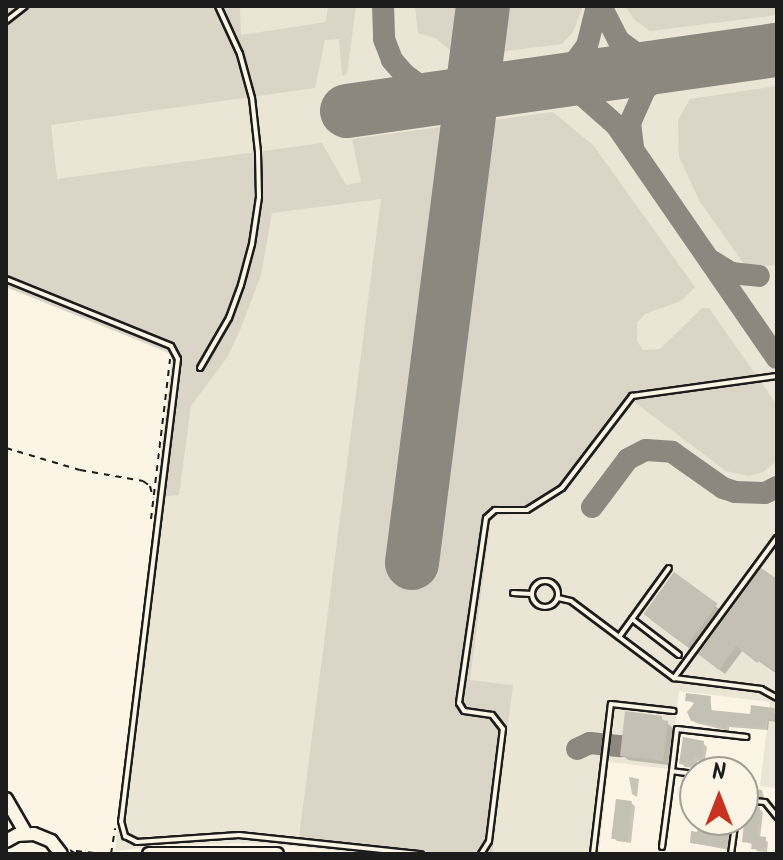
<!DOCTYPE html>
<html>
<head>
<meta charset="utf-8">
<style>
  body { margin:0 }
  #map { position:relative; width:783px; height:860px; overflow:hidden; background:#fcf5e5; font-family:Kalam,sans-serif }
  div>[style] { position:absolute }
  .built>* { inset:0; background:#ebe5d6 }
  .green>* { inset:0; background:#dbd5c8 }
  .shadow>* { inset:0; background:#0003 }
  .taxiway>* { height:22px; margin:-11px; padding:0 11px; transform-origin:11px; border-radius:11px; background:#8c8880 }
  .runway>* { height:54px; margin:-27px; padding:0 27px; transform-origin:27px; border-radius:27px; background:#8c8880 }
  .building>* { inset:0; background:#c4c0b3; transform-origin:0 0 }
  .path>* { height:2px; margin-top:-1px; transform-origin:0; background:repeating-linear-gradient(90deg,#1c1c1c 0 6px,transparent 0 12px) }
  .roads { filter:drop-shadow(2px 0 #1c1c1c) drop-shadow(-2px 0 #1c1c1c) drop-shadow(0 2px #1c1c1c) drop-shadow(0 -2px #1c1c1c) }
  .service>* { height:4px; margin:-2px; padding:0 2px; transform-origin:2px; border-radius:2px; background:#fcf5e5 }
  .service>.ring { margin:-2px; padding:0; box-sizing:content-box; background:none; border:4px solid #fcf5e5; border-radius:50% }
  .secondary>* { height:12px; margin:-6px; padding:0 6px; transform-origin:6px; border-radius:6px; background:#fcf5e5 }
  span { translate:-50% -50%; white-space:nowrap; text-align:center; line-height:1.15; -webkit-text-stroke:7px #fcf5e5; paint-order:stroke }
  .frame { position:absolute; inset:0; border:8px solid #1c1c1c; pointer-events:none }
  .north { position:absolute; left:679px; top:756px; width:80px; height:80px; box-sizing:border-box; background:#fcf5e5; border:2px solid #a29e95; border-radius:50%; rotate:0deg; font-size:22px; font-weight:700; line-height:32px; text-align:center; color:#1c1c1c }
  .north::after { content:''; display:block; margin:auto; width:28px; height:36px; background:#c8321e; clip-path:polygon(50% 0,100% 100%,50% 72%,0 100%) }
</style>
</head>
<body>
<div id="map">
  <div class="built">
    <div style="clip-path:polygon(11px 6px,777px 6px,777px 788px,760px 786px,770px 702px,679px 691px,670px 769px,609px 762px,599px 854px,372px 854px,253px 843px,163px 845px,115px 851px,173px 355px,6px 287px,6px 10px)"></div>
  </div>
  <div class="green">
    <div style="clip-path:polygon(11px 6px,240px 6px,241px 35px,326px 22px,328px 6px,356px 6px,347px 74px,342px 76px,339px 39px,325px 40px,315px 88px,51px 125px,57px 179px,322px 143px,346px 185px,361px 182px,352px 139px,553px 112px,593px 145px,695px 287px,681px 301px,645px 314px,637px 323px,637px 341px,643px 350px,660px 349px,702px 308px,709px 308px,777px 405px,777px 461px,763px 472px,749px 476px,726px 471px,633px 401px,566px 491px,534px 511px,491px 517px,470px 680px,513px 685px,492px 854px,372px 854px,298px 845px,381px 199px,272px 213px,261px 275px,241px 328px,228px 356px,191px 406px,179px 495px,156px 497px,173px 354px,6px 287px,6px 10px)"></div>
    <div style="clip-path:polygon(415px 6px,583px 6px,573px 32px,562px 44px,459px 57px,435px 38px,418px 33px)"></div>
    <div style="clip-path:polygon(625px 6px,777px 6px,777px 15px,650px 31px,634px 19px)"></div>
    <div style="clip-path:polygon(777px 86px,777px 265px,758px 266px,744px 264px,700px 202px,679px 157px,678px 120px,690px 99px)"></div>
  </div>
  <div class="shadow">
    <div style="clip-path:polygon(674px 575px,722px 611px,693px 651px,651px 620px)"></div>
    <div style="clip-path:polygon(777px 577px,777px 674px,743px 650px,725px 674px,706px 659px)"></div>
    <div style="clip-path:polygon(710px 698px,712px 712px,752px 716px,774px 710px,776px 722px,769px 721px,768px 730px,729px 727px,729px 731px,696px 723px,692px 720px,696px 704px,687px 700px)"></div>
    <div style="clip-path:polygon(661px 718px,673px 728px,668px 765px,628px 760px,622px 755px)"></div>
    <div style="clip-path:polygon(703px 743px,707px 747px,705px 760px,697px 761px,697px 768px,685px 767px,681px 763px)"></div>
    <div style="clip-path:polygon(629px 777px,639px 779px,637px 797px,632px 794px)"></div>
    <div style="clip-path:polygon(754px 789px,762px 790px,764px 798px,756px 797px)"></div>
    <div style="clip-path:polygon(631px 803px,635px 806px,631px 843px,617px 841px,614px 838px)"></div>
    <div style="clip-path:polygon(759px 809px,763px 812px,760px 838px,768px 842px,767px 852px,757px 851px,754px 845px,744px 841px)"></div>
    <div style="clip-path:polygon(701px 820px,716px 820px,715px 836px,728px 837px,731px 840px,730px 850px,692px 843px,699px 834px)"></div>
  </div>
  <div class="taxiway">
    <div style="left:383px;top:6px;width:33px;rotate:88deg"></div>
    <div style="left:384px;top:39px;width:22px;rotate:69deg"></div>
    <div style="left:392px;top:60px;width:18px;rotate:49deg"></div>
    <div style="left:404px;top:74px;width:19px;rotate:36deg"></div>
    <div style="left:419px;top:85px;width:21px;rotate:23deg"></div>
    <div style="left:438px;top:93px;width:27px;rotate:2deg"></div>
    <div style="left:601px;top:6px;width:39px;rotate:63deg"></div>
    <div style="left:619px;top:41px;width:19px;rotate:36deg"></div>
    <div style="left:634px;top:52px;width:18px;rotate:27deg"></div>
    <div style="left:650px;top:60px;width:35px;rotate:5deg"></div>
    <div style="left:533px;top:83px;width:25px;rotate:-18deg"></div>
    <div style="left:557px;top:75px;width:21px;rotate:-35deg"></div>
    <div style="left:574px;top:63px;width:21px;rotate:-53deg"></div>
    <div style="left:587px;top:46px;width:41px;rotate:-76deg"></div>
    <div style="left:524px;top:86px;width:36px;rotate:3deg"></div>
    <div style="left:560px;top:88px;width:23px;rotate:18deg"></div>
    <div style="left:582px;top:95px;width:45px;rotate:41.4deg"></div>
    <div style="left:616px;top:125px;width:283px;rotate:55.4deg"></div>
    <div style="left:633px;top:147px;width:24px;rotate:-97deg"></div>
    <div style="left:630px;top:123px;width:37px;rotate:-66deg"></div>
    <div style="left:645px;top:89px;width:34px;rotate:-37deg"></div>
    <div style="left:672px;top:69px;width:31px;rotate:-15deg"></div>
    <div style="left:712px;top:261px;width:22px;rotate:32deg"></div>
    <div style="left:731px;top:273px;width:28px;rotate:6deg"></div>
    <div style="left:592px;top:507px;width:60px;rotate:-53.1deg"></div>
    <div style="left:628px;top:459px;width:20px;rotate:-27deg"></div>
    <div style="left:646px;top:450px;width:26px;rotate:4deg"></div>
    <div style="left:672px;top:452px;width:62px;rotate:35.2deg"></div>
    <div style="left:723px;top:488px;width:13px;rotate:18deg"></div>
    <div style="left:735px;top:492px;width:30px;rotate:2deg"></div>
    <div style="left:765px;top:493px;width:13px;rotate:-27deg"></div>
    <div style="left:577px;top:749px;width:14px;rotate:-25deg"></div>
    <div style="left:590px;top:743px;width:31px;rotate:6deg"></div>
  </div>
  <div class="runway">
    <div style="left:347px;top:111px;width:434px;rotate:-8.1deg"></div>
    <div style="left:412px;top:563px;width:562px;rotate:-82.74deg"></div>
  </div>
  <div class="building">
    <div style="clip-path:polygon(761px 568px,777px 579px,777px 672px,760px 660px,757px 663px,736px 646px,719px 670px,698px 654px)"></div>
    <div style="left:674px;top:572px;width:54px;height:52px;rotate:36deg"></div>
    <div style="clip-path:polygon(686px 693px,711px 696px,710px 710px,750px 714px,751px 705px,775px 708px,774px 720px,766px 719px,765px 728px,727px 725px,726px 730px,713px 723px,691px 721px,687px 712px,695px 702px,685px 701px)"></div>
    <div style="clip-path:polygon(625px 711px,662px 716px,662px 720px,668px 721px,663px 761px,620px 756px)"></div>
    <div style="clip-path:polygon(683px 737px,704px 741px,702px 757px,694px 758px,694px 765px,679px 764px)"></div>
    <div style="left:616px;top:799px;width:16px;height:40px;rotate:7deg"></div>
    <div style="clip-path:polygon(746px 805px,760px 807px,757px 836px,766px 837px,765px 850px,751px 849px,752px 843px,742px 842px)"></div>
    <div style="clip-path:polygon(699px 820px,713px 820px,712px 833px,729px 835px,727px 848px,690px 843px,691px 831px,697px 832px)"></div>
  </div>
  <div class="path">
    <div style="left:6px;top:448px;width:77px;rotate:16.6deg"></div>
    <div style="left:80px;top:470px;width:64px;rotate:9.9deg"></div>
    <div style="left:143px;top:481px;width:9px;rotate:36deg"></div>
    <div style="left:150px;top:486px;width:12px;rotate:76deg"></div>
    <div style="left:151px;top:519px;width:161px;rotate:-83.2deg"></div>
    <div style="left:70px;top:850px;width:7px;rotate:34deg"></div>
    <div style="left:76px;top:851px;width:30px;rotate:6deg"></div>
    <div style="left:111px;top:854px;width:26px;rotate:-81deg"></div>
  </div>
  <div class="roads">
    <div class="service">
      <div style="left:6px;top:21px;width:24px;rotate:-38deg"></div>
      <div style="left:6px;top:279px;width:178px;rotate:22.1deg"></div>
      <div style="left:171px;top:346px;width:15px;rotate:62deg"></div>
      <div style="left:178px;top:359px;width:466px;rotate:97deg"></div>
      <div style="left:121px;top:821px;width:16px;rotate:75deg"></div>
      <div style="left:125px;top:836px;width:13px;rotate:27deg"></div>
      <div style="left:137px;top:842px;width:102px;rotate:-3.9deg"></div>
      <div style="left:239px;top:835px;width:183px;rotate:6deg"></div>
      <div style="left:200px;top:368px;width:58px;rotate:-59.9deg"></div>
      <div style="left:229px;top:318px;width:35px;rotate:-70deg"></div>
      <div style="left:241px;top:285px;width:42px;rotate:-75deg"></div>
      <div style="left:252px;top:244px;width:48px;rotate:-81.5deg"></div>
      <div style="left:259px;top:197px;width:45px;rotate:-91.3deg"></div>
      <div style="left:258px;top:152px;width:54px;rotate:-96.3deg"></div>
      <div style="left:252px;top:98px;width:46px;rotate:-105.3deg"></div>
      <div style="left:240px;top:54px;width:53px;rotate:-114.6deg"></div>
      <div class="ring" style="left:532px;top:581px;width:22px;height:22px"></div>
      <div style="left:513px;top:593px;width:19px;rotate:3deg"></div>
      <div style="left:558px;top:598px;width:13px;rotate:13deg"></div>
      <div style="left:571px;top:601px;width:129px;rotate:36.8deg"></div>
      <div style="left:674px;top:678px;width:88px;rotate:7.2deg"></div>
      <div style="left:761px;top:689px;width:18px;rotate:29deg"></div>
      <div style="left:632px;top:619px;width:59px;rotate:37.5deg"></div>
      <div style="left:619px;top:637px;width:85px;rotate:-54.1deg"></div>
      <div style="left:674px;top:678px;width:174px;rotate:-53.7deg"></div>
      <div style="left:695px;top:774px;width:23px;rotate:-173deg"></div>
      <div style="left:672px;top:771px;width:42px;rotate:-83.2deg"></div>
      <div style="left:677px;top:729px;width:70px;rotate:6.5deg"></div>
      <div style="left:743px;top:800px;width:22px;rotate:5deg"></div>
      <div style="left:765px;top:802px;width:19px;rotate:51deg"></div>
      <div style="left:662px;top:847px;width:77px;rotate:-82.5deg"></div>
      <div style="left:481px;top:854px;width:15px;rotate:-58deg"></div>
      <div style="left:489px;top:841px;width:113px;rotate:-82.9deg"></div>
      <div style="left:503px;top:729px;width:18px;rotate:-128deg"></div>
      <div style="left:492px;top:715px;width:28px;rotate:-172deg"></div>
      <div style="left:464px;top:711px;width:9px;rotate:-122deg"></div>
      <div style="left:459px;top:703px;width:187px;rotate:-81.7deg"></div>
      <div style="left:486px;top:518px;width:12px;rotate:-42deg"></div>
      <div style="left:495px;top:510px;width:32px"></div>
      <div style="left:527px;top:510px;width:41px;rotate:-32.2deg"></div>
      <div style="left:562px;top:488px;width:116px;rotate:-52.7deg"></div>
      <div style="left:632px;top:396px;width:146px;rotate:-7.9deg"></div>
      <div style="left:593px;top:854px;width:151px;rotate:-83.2deg"></div>
      <div style="left:611px;top:704px;width:63px;rotate:6.3deg"></div>
      <div style="left:731px;top:854px;width:34px;rotate:-82deg"></div>
    </div>
    <div class="secondary">
      <div style="left:6px;top:799px;width:39px;rotate:60deg"></div>
      <div style="left:6px;top:841px;width:13px;rotate:-29deg"></div>
      <div style="left:17px;top:835px;width:17px;rotate:-3deg"></div>
      <div style="left:34px;top:834px;width:18px;rotate:22deg"></div>
      <div style="left:51px;top:841px;width:16px;rotate:52deg"></div>
      <div style="left:149px;top:854px;width:128px"></div>
    </div>
  </div>
  <div class="frame"></div>
  <div class="north">N</div>
</div>
</body>
</html>
